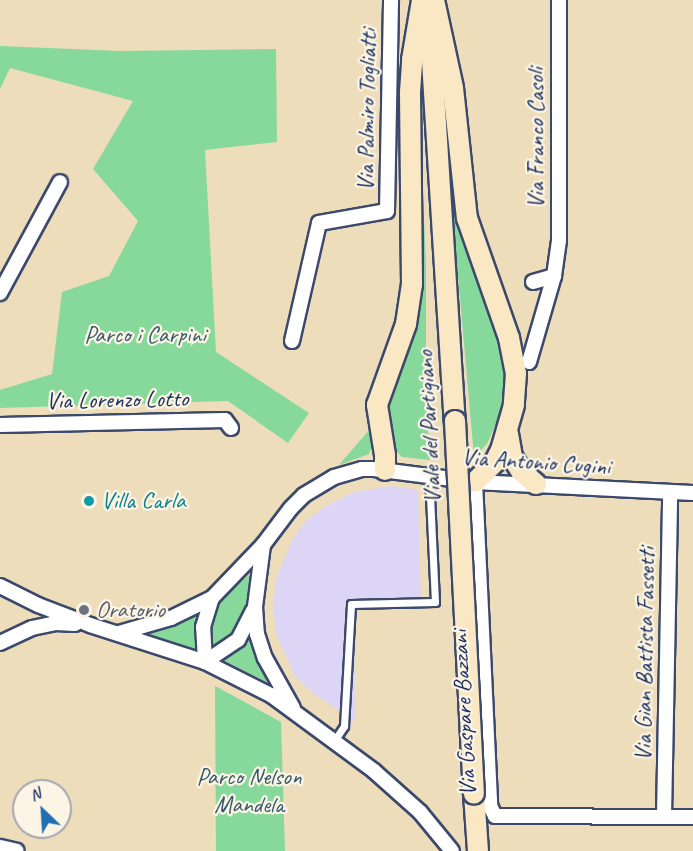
<!DOCTYPE html>
<html>
<head>
<meta charset="utf-8">
<style>
  body { margin:0 }
  #map { position:relative; width:693px; height:851px; overflow:hidden; background:#edb; font-family:Caveat,sans-serif }
  div>[style] { position:absolute }
  .built>* { inset:0; background:#ddd5f6 }
  .green>* { inset:0; background:#86d99b }
  .roads { filter:drop-shadow(2px 0 #3b496c) drop-shadow(-2px 0 #3b496c) drop-shadow(0 2px #3b496c) drop-shadow(0 -2px #3b496c) }
  .service>* { height:7px; margin:-3.5px; padding:0 3.5px; transform-origin:3.5px; border-radius:3.5px; background:#fff }
  .minor>* { height:14px; margin:-7px; padding:0 7px; transform-origin:7px; border-radius:7px; background:#fff }
  .secondary>* { height:20px; margin:-10px; padding:0 10px; transform-origin:10px; border-radius:10px; background:#fae7c3 }
  .bridges { filter:drop-shadow(2px 0 #3b496c) drop-shadow(-2px 0 #3b496c) drop-shadow(0 2px #3b496c) drop-shadow(0 -2px #3b496c) }
  .secondary-bridge>* { height:20px; margin:-10px; padding:0 10px; transform-origin:10px; border-radius:10px; background:#fae7c3 }
  .dots>* { width:16px; height:16px; translate:-50% -50%; box-sizing:border-box; border:3px solid #fcf5e5; border-radius:50% }
  span { translate:-50% -50%; white-space:nowrap; text-align:center; line-height:1.15; -webkit-text-stroke:4.5px #fcf5e5; paint-order:stroke }
  .street-label { font-size:24px; color:#1b2f5e }
  .park-label { font-size:24px; color:#365a6d }
  .culture-label { font-size:24px; color:#0d838f }
  .left { translate:0 -50%; text-align:left }
  .worship-label { font-size:24px; color:#5b616d }
  .north { position:absolute; left:12px; top:779px; width:60px; height:60px; box-sizing:border-box; background:#fcf5e5; border:2px solid #a2a6af; border-radius:50%; rotate:335deg; font-size:16px; font-weight:700; line-height:24px; text-align:center; color:#1b2f5e }
  .north::after { content:''; display:block; margin:auto; width:21px; height:27px; background:#1f6fb2; clip-path:polygon(50% 0,100% 100%,50% 72%,0 100%) }
</style>
</head>
<body>
<div id="map">
  <div class="built">
    <div style="clip-path:polygon(391px 486px,418px 490px,421px 607px,354px 610px,355px 721px,314px 694px,295px 676px,276px 633px,273px 605px,277px 576px,293px 539px,305px 522px,323px 508px,354px 492px)"></div>
  </div>
  <div class="green">
    <div style="clip-path:polygon(0 46px,120px 51px,276px 49px,277px 142px,205px 150px,216px 352px,309px 413px,288px 443px,228px 401px,0 408px,0 390px,52px 374px,62px 292px,109px 276px,138px 221px,93px 169px,133px 101px,10px 68px,0 89px)"></div>
    <div style="clip-path:polygon(444px 79px,465px 241px,495px 317px,507px 369px,500px 414px,487px 444px,474px 457px,441px 82px)"></div>
    <div style="clip-path:polygon(418px 89px,426px 261px,426px 398px,430px 460px,402px 457px,397px 452px,389px 436px,384px 412px,403px 354px)"></div>
    <div style="clip-path:polygon(370px 429px,373px 444px,369px 454px,339px 465px)"></div>
    <div style="clip-path:polygon(253px 572px,247px 613px,236px 634px,214px 649px,209px 646px,208px 632px,213px 610px,234px 587px)"></div>
    <div style="clip-path:polygon(199px 613px,195px 626px,198px 651px,145px 633px)"></div>
    <div style="clip-path:polygon(251px 636px,251px 645px,267px 682px,223px 660px,233px 654px)"></div>
    <div style="clip-path:polygon(215px 686px,281px 722px,285px 851px,216px 851px)"></div>
  </div>
  <div class="roads">
    <div class="service">
      <div style="left:334px;top:741px;width:18px;rotate:-56deg"></div>
      <div style="left:344px;top:726px;width:122px;rotate:-86.7deg"></div>
      <div style="left:351px;top:604px;width:84px;rotate:-1.4deg"></div>
      <div style="left:435px;top:602px;width:126px;rotate:-92.7deg"></div>
    </div>
    <div class="minor">
      <div style="left:533px;top:282px;width:22px;rotate:-16deg"></div>
      <div style="left:0;top:293px;width:126px;rotate:-61.6deg"></div>
      <div style="left:292px;top:341px;width:121px;rotate:-77.1deg"></div>
      <div style="left:319px;top:223px;width:69px;rotate:-10deg"></div>
      <div style="left:387px;top:211px;width:211px;rotate:-88.9deg"></div>
      <div style="left:529px;top:362px;width:90px;rotate:-73.8deg"></div>
      <div style="left:554px;top:276px;width:36px;rotate:-82deg"></div>
      <div style="left:559px;top:240px;width:240px;rotate:-90deg"></div>
      <div style="left:0;top:425px;width:225px;rotate:-1.3deg"></div>
      <div style="left:225px;top:420px;width:10px;rotate:53deg"></div>
      <div style="left:475px;top:482px;width:324px;rotate:87.3deg"></div>
      <div style="left:490px;top:806px;width:11px;rotate:63deg"></div>
      <div style="left:495px;top:816px;width:198px;rotate:0.3deg"></div>
      <div style="left:263px;top:545px;width:63px;rotate:97.4deg"></div>
      <div style="left:255px;top:607px;width:27px;rotate:86deg"></div>
      <div style="left:257px;top:634px;width:25px;rotate:72deg"></div>
      <div style="left:265px;top:658px;width:57px;rotate:60.8deg"></div>
      <div style="left:0;top:586px;width:42px;rotate:26.6deg"></div>
      <div style="left:38px;top:605px;width:56px;rotate:21deg"></div>
      <div style="left:90px;top:625px;width:121px;rotate:17.8deg"></div>
      <div style="left:205px;top:662px;width:74px;rotate:26.6deg"></div>
      <div style="left:271px;top:695px;width:128px;rotate:36.4deg"></div>
      <div style="left:374px;top:771px;width:62px;rotate:41.7deg"></div>
      <div style="left:420px;top:812px;width:50px;rotate:50.6deg"></div>
      <div style="left:119px;top:633px;width:54px;rotate:-16.1deg"></div>
      <div style="left:171px;top:618px;width:46px;rotate:-26deg"></div>
      <div style="left:0;top:643px;width:35px;rotate:-25deg"></div>
      <div style="left:32px;top:628px;width:25px;rotate:-12deg"></div>
      <div style="left:56px;top:623px;width:19px;rotate:3deg"></div>
      <div style="left:205px;top:662px;width:35px;rotate:-93deg"></div>
      <div style="left:203px;top:627px;width:30px;rotate:-73deg"></div>
      <div style="left:212px;top:598px;width:74px;rotate:-46.1deg"></div>
      <div style="left:263px;top:545px;width:46px;rotate:-52.9deg"></div>
      <div style="left:291px;top:508px;width:18px;rotate:-45deg"></div>
      <div style="left:304px;top:495px;width:35px;rotate:-31deg"></div>
      <div style="left:334px;top:477px;width:29px;rotate:-16deg"></div>
      <div style="left:362px;top:469px;width:12px"></div>
      <div style="left:374px;top:469px;width:102px;rotate:7.3deg"></div>
      <div style="left:475px;top:482px;width:218px;rotate:2.9deg"></div>
      <div style="left:205px;top:662px;width:40px;rotate:-34deg"></div>
      <div style="left:238px;top:640px;width:33px;rotate:-63deg"></div>
      <div style="left:664px;top:816px;width:323px;rotate:-88.9deg"></div>
      <div style="left:0;top:847px;width:17px;rotate:13deg"></div>
    </div>
    <div class="secondary">
      <div style="left:434px;top:0;width:90px;rotate:77.8deg"></div>
      <div style="left:453px;top:88px;width:131px;rotate:83.9deg"></div>
      <div style="left:467px;top:218px;width:127px;rotate:70.7deg"></div>
      <div style="left:509px;top:338px;width:36px;rotate:79deg"></div>
      <div style="left:516px;top:373px;width:32px;rotate:94deg"></div>
      <div style="left:514px;top:405px;width:47px;rotate:106.1deg"></div>
      <div style="left:501px;top:450px;width:13px;rotate:117deg"></div>
      <div style="left:495px;top:462px;width:28px;rotate:135deg"></div>
      <div style="left:430px;top:29px;width:393px;rotate:86.4deg"></div>
      <div style="left:508px;top:434px;width:23px;rotate:80deg"></div>
      <div style="left:512px;top:457px;width:17px;rotate:57deg"></div>
      <div style="left:521px;top:471px;width:20px;rotate:41deg"></div>
      <div style="left:385px;top:470px;width:15px;rotate:-90deg"></div>
      <div style="left:385px;top:455px;width:51px;rotate:-99.1deg"></div>
      <div style="left:377px;top:405px;width:86px;rotate:-70.3deg"></div>
      <div style="left:406px;top:324px;width:40px;rotate:-81.5deg"></div>
      <div style="left:412px;top:284px;width:192px;rotate:-90.6deg"></div>
      <div style="left:410px;top:92px;width:32px;rotate:-86deg"></div>
      <div style="left:412px;top:60px;width:61px;rotate:-80.5deg"></div>
      <div style="left:474px;top:794px;width:57px;rotate:86deg"></div>
    </div>
  </div>
  <div class="bridges">
    <div class="secondary-bridge">
      <div style="left:455px;top:421px;width:373px;rotate:87.1deg"></div>
    </div>
  </div>
  <div class="dots">
    <div style="left:89px;top:501px;background:#0f9aa8"></div>
    <div style="left:84px;top:610px;background:#6b7280"></div>
  </div>
  <div class="street-label">
    <span style="left:367px;top:110px;rotate:-89deg">Via Palmiro Togliatti</span>
    <span style="left:536px;top:138px;rotate:-90deg">Via Franco Casoli</span>
    <span style="left:117px;top:400px;rotate:-1deg">Via Lorenzo Lotto</span>
    <span style="left:429px;top:427px;rotate:-93deg">Viale del Partigiano</span>
    <span style="left:536px;top:462px;rotate:4deg">Via Antonio Cugini</span>
    <span style="left:645px;top:654px;rotate:-89deg">Via Gian Battista Fassetti</span>
    <span style="left:464px;top:713px;rotate:-93deg">Via Gaspare Bazzani</span>
  </div>
  <div class="park-label">
    <span style="left:145px;top:335px">Parco i Carpini</span>
    <span style="left:249px;top:791px">Parco Nelson<br>Mandela</span>
  </div>
  <div class="culture-label">
    <span class="left" style="left:101px;top:501px">Villa Carla</span>
  </div>
  <div class="worship-label">
    <span class="left" style="left:96px;top:610px">Oratorio</span>
  </div>
  <div class="north">N</div>
</div>
</body>
</html>
